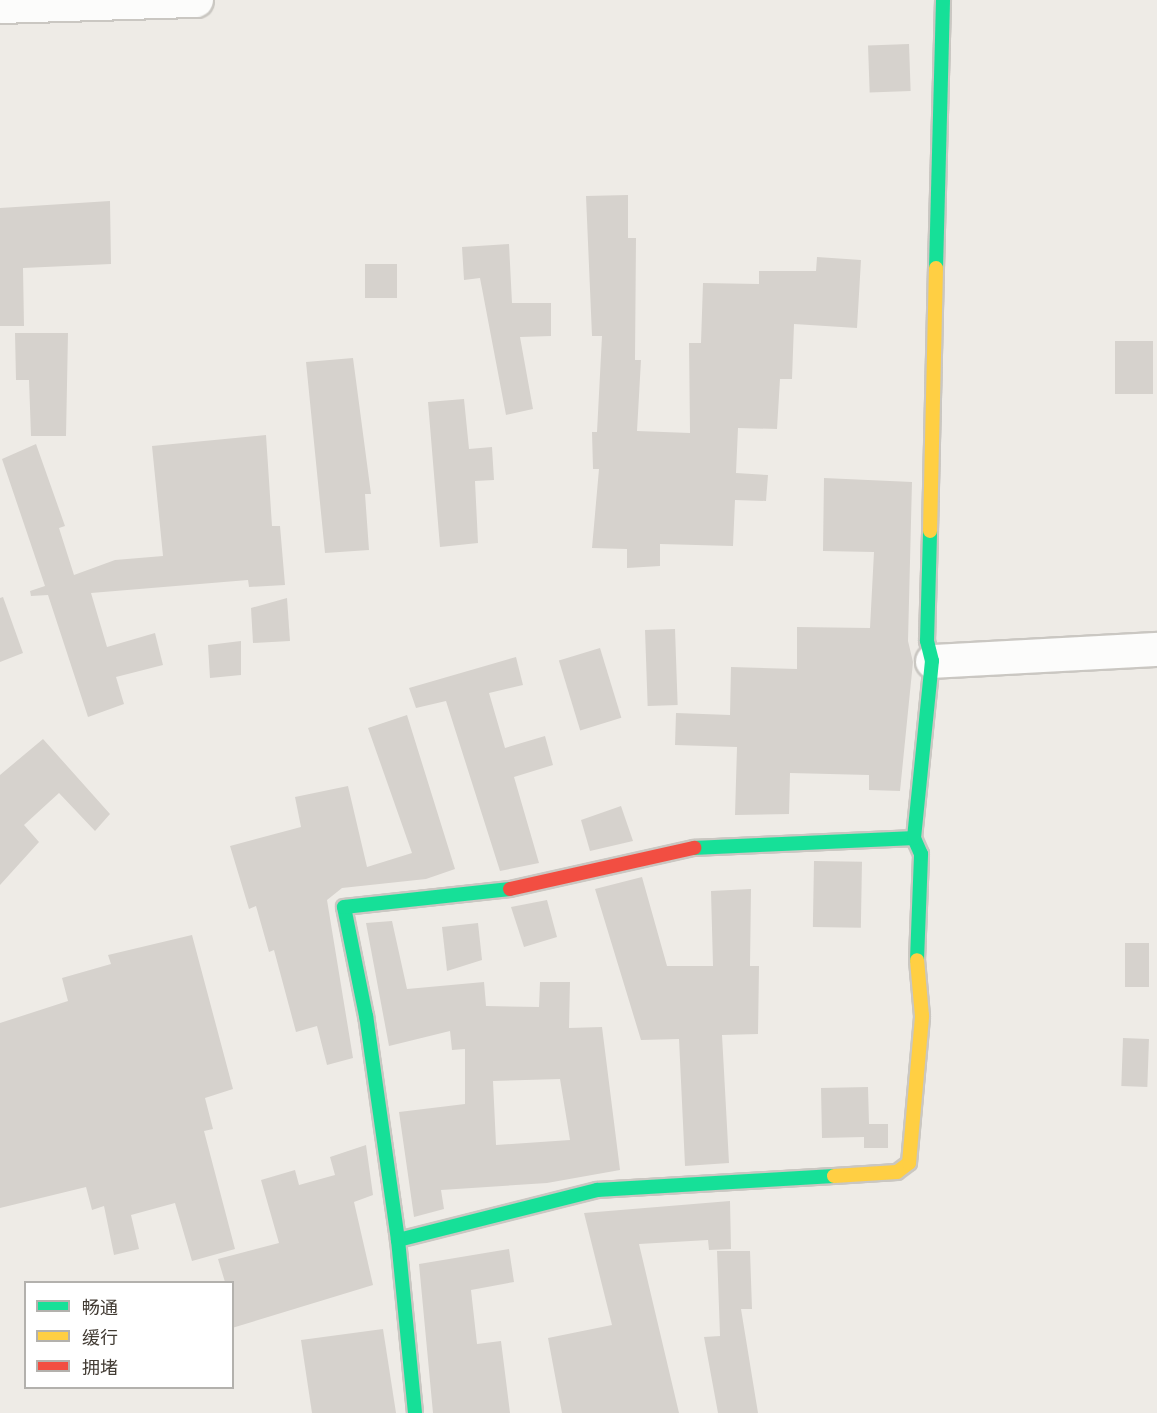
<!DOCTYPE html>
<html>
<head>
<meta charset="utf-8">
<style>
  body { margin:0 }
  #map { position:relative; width:1157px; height:1413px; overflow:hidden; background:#eeebe6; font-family:"Exo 2","Noto Sans SC",sans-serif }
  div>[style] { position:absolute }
  .building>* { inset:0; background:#d6d2cd; transform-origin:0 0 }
  .roads { filter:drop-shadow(2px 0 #cac7c2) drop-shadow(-2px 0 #cac7c2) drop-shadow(0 2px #cac7c2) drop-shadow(0 -2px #cac7c2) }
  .street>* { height:33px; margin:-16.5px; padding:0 16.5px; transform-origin:16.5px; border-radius:16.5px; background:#fcfcfb }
  .fast>* { height:14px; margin:-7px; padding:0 7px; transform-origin:7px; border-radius:7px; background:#16e098 }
  .slow>* { height:14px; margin:-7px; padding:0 7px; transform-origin:7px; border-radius:7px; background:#ffcf43 }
  .jam>* { height:14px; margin:-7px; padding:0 7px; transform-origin:7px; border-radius:7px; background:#f24e42 }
  span { translate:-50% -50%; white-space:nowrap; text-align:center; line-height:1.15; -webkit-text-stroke:5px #fff; paint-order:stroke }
  .legend { position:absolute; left:24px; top:1281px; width:210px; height:108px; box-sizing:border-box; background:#fff; border:2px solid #b3b1ad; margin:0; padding:8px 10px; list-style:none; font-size:18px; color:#423b33 }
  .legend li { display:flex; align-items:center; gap:12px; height:30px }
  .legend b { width:30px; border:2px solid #b3b1ad }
</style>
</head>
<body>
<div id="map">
  <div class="building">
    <div style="left:909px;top:44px;width:47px;height:41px;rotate:88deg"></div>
    <div style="clip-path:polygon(628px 195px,628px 238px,636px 238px,635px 360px,641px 360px,637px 431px,690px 433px,689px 343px,701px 343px,703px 283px,759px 284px,759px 271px,816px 271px,817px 257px,861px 260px,857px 328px,794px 324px,792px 379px,780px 379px,777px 429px,738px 428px,736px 473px,768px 475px,766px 501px,735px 500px,733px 546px,660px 544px,660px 566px,627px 568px,627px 549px,592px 548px,599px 469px,593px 469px,592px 432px,597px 432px,602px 336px,592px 336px,586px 196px)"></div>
    <div style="clip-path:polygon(110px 201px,111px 264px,23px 268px,24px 326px,0 326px,0 208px)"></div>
    <div style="clip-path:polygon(509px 244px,512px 303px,551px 303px,551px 336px,520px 337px,533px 409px,506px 415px,480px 278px,464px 280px,462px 247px)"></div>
    <div style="left:397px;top:264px;width:34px;height:32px;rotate:90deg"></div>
    <div style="clip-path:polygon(15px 333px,68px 333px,66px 436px,31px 436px,29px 380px,16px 380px)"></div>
    <div style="left:1115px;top:341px;width:38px;height:53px"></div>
    <div style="clip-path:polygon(353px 358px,371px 494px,365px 494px,369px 550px,325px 553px,306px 362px)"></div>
    <div style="clip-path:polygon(464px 399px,469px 449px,492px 447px,494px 480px,475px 481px,478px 543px,440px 547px,428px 402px)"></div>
    <div style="clip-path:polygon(266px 435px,272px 526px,280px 526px,285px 585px,249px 587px,248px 580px,91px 593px,107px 647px,155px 633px,163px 665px,116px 677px,124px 704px,88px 717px,48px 595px,31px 596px,30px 591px,45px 586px,2px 459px,36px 444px,65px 526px,59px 528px,74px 575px,115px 560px,163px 556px,152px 446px)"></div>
    <div style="clip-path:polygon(824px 478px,912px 482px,908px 641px,913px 662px,900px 791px,869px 790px,869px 775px,790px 773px,789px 814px,735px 815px,737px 747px,675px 745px,676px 713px,730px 715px,731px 667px,797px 669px,797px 627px,870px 628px,874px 552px,823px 551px)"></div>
    <div style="clip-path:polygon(3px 597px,23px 653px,0 662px,0 598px)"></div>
    <div style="clip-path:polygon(287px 598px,290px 641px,253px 643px,251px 608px)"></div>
    <div style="left:675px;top:629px;width:76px;height:30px;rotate:88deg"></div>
    <div style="clip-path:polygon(241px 641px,241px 675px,210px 678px,208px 645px)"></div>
    <div style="left:600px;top:648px;width:73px;height:43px;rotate:73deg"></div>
    <div style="clip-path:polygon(516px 657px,523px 685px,489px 693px,505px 748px,545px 736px,553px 765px,514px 777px,539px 863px,500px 871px,446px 701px,416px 708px,409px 688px)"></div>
    <div style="clip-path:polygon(407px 715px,455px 869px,426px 879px,342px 888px,327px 900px,353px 1058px,327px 1065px,317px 1026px,296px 1032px,274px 950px,269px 952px,256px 906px,249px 909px,230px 846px,301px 827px,295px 797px,348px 786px,367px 867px,412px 853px,368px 728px)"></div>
    <div style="clip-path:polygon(43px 739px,110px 814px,95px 831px,59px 793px,24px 825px,39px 842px,0 885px,0 775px)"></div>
    <div style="clip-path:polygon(621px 806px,633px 841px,590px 851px,581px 820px)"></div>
    <div style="left:814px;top:861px;width:48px;height:66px;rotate:1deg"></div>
    <div style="clip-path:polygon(642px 877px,667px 966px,713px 966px,711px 891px,751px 889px,750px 966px,759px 966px,758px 1034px,722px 1035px,729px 1163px,685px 1166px,679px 1039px,641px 1040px,595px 889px)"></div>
    <div style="clip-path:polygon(547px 900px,557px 937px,524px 947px,511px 907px)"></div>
    <div style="clip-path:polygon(evenodd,392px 921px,407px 989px,484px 982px,486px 1006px,539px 1007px,540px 982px,570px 982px,569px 1028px,602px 1027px,620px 1170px,547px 1183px,441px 1190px,444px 1209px,414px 1217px,399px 1112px,465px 1104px,465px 1049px,452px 1050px,450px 1031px,389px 1046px,366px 923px,392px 921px,560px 1079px,570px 1140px,496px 1145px,493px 1081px,560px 1079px)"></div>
    <div style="clip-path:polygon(478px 923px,482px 960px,447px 971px,442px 927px)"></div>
    <div style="clip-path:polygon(192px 935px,233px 1089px,205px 1098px,213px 1129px,204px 1131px,235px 1249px,192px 1261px,175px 1203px,131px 1215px,139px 1249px,114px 1255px,104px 1206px,92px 1210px,86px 1187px,0 1208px,0 1023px,68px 1001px,62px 978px,111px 964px,108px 955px)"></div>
    <div style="left:1125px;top:943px;width:24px;height:44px"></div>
    <div style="left:1123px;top:1038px;width:26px;height:48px;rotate:2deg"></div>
    <div style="clip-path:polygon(868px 1087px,869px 1124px,888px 1124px,888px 1148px,864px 1148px,864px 1137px,822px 1138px,821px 1088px)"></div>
    <div style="clip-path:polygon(366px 1145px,373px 1195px,354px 1202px,373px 1285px,232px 1328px,232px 1282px,225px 1282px,218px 1259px,279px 1243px,261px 1180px,295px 1170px,299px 1185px,335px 1175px,330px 1157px)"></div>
    <div style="clip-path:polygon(730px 1201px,731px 1249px,709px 1250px,708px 1240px,639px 1244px,679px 1413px,562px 1413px,548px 1338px,612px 1325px,584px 1213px)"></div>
    <div style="clip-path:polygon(509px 1249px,514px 1282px,471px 1290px,477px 1344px,501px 1341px,510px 1413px,433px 1413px,419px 1264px)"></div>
    <div style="clip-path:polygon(717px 1251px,750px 1251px,752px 1309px,741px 1309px,758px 1413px,718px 1413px,704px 1337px,720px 1336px)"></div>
    <div style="clip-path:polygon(383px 1329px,396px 1413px,312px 1413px,301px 1340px)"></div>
  </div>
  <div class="roads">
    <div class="street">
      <div style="left:0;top:6px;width:196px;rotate:-1.8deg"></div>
      <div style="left:932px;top:661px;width:225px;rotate:-3.1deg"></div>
    </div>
    <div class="fast">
      <div style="left:936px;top:268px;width:268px;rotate:-88.5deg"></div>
      <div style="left:694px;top:848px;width:220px;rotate:-2.6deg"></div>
      <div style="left:917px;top:960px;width:106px;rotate:-87.8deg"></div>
      <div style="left:921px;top:854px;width:17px;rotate:-114deg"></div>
      <div style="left:914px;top:838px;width:178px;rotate:-84.2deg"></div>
      <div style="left:932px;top:661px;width:21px;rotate:-104deg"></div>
      <div style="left:927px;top:641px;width:110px;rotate:-88.4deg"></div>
      <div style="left:398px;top:1240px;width:205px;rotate:-14.1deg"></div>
      <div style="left:597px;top:1190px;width:237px;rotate:-3.4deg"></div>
      <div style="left:415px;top:1413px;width:174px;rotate:-95.6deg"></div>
      <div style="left:398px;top:1240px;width:226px;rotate:-98.1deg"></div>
      <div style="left:366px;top:1016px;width:111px;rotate:-101.4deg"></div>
      <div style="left:344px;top:907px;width:167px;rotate:-6.2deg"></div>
    </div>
    <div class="slow">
      <div style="left:930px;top:531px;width:263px;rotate:-88.7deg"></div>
      <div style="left:834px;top:1176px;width:63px;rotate:-3.6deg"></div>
      <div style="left:897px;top:1172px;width:15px;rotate:-37deg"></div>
      <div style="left:909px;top:1163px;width:148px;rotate:-84.9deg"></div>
      <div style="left:922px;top:1016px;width:56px;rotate:-95.1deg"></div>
    </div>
    <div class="jam">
      <div style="left:510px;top:889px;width:189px;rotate:-12.6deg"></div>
    </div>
  </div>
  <ul class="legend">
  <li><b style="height:8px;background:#16e098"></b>畅通</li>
  <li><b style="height:8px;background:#ffcf43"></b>缓行</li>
  <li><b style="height:8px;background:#f24e42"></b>拥堵</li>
  </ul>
</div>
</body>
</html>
